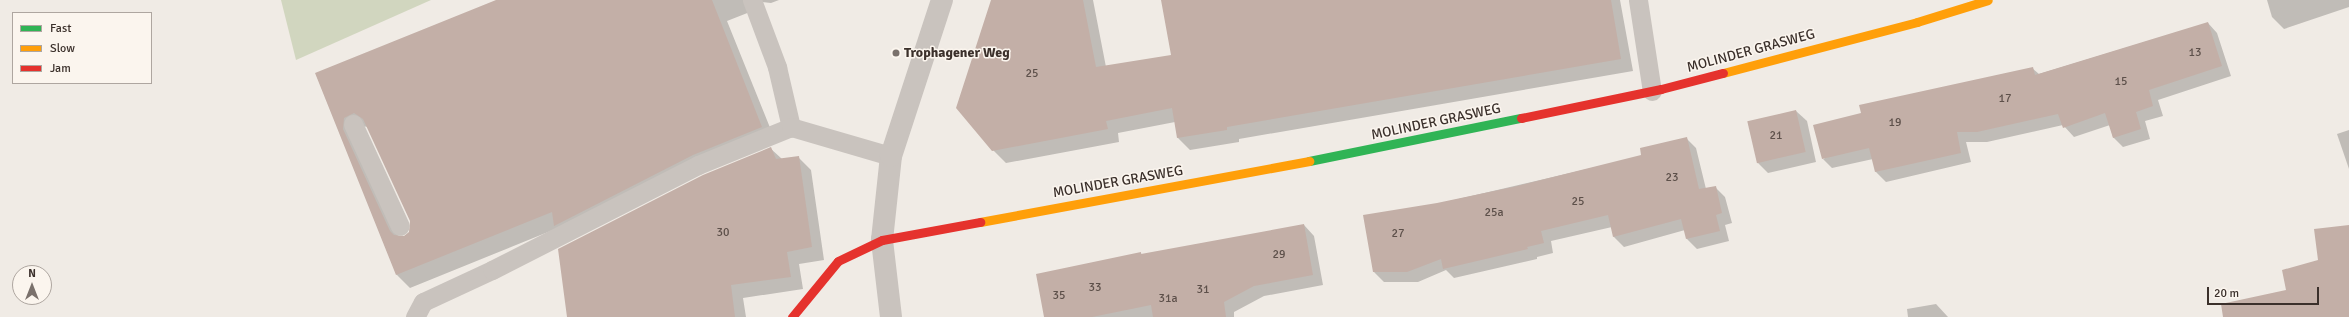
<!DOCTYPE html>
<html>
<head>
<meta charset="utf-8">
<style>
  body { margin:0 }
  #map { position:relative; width:2349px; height:317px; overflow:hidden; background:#f0ebe5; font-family:Signika,sans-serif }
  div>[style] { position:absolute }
  .green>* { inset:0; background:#d1d6bf }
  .shadow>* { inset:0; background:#0003 }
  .building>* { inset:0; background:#c3afa7; transform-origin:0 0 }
  .lane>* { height:19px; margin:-9.5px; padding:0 9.5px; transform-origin:9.5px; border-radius:9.5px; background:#c9c3be }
  .street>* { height:22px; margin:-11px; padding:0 11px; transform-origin:11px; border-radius:11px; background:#c9c3be }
  .fast>* { height:9px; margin:-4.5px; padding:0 4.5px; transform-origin:4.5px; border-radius:4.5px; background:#30b455 }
  .slow>* { height:9px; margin:-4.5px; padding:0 4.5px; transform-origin:4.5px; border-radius:4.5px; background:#ff9f0a }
  .jam>* { height:9px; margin:-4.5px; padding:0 4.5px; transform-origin:4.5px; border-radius:4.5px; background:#e5322d }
  .dots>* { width:11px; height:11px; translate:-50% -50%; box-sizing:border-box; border:2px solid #fbf5ee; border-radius:50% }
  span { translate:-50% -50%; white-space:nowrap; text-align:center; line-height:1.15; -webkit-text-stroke:3px #fbf5ee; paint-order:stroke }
  .number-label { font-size:12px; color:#5d504a }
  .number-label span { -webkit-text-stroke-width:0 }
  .street-label { font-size:14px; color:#3b302b }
  .poi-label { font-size:14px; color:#3b302b; font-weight:700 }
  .left { translate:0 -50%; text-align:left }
  .legend { position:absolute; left:12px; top:12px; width:140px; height:72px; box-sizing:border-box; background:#fbf5ee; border:1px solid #aea6a0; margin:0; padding:5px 7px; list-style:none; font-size:12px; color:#3b302b }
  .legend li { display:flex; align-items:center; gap:8px; height:20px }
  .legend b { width:20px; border:1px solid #aea6a0 }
  .north { position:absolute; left:12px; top:265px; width:40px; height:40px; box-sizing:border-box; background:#fbf5ee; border:1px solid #aea6a0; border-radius:50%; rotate:0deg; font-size:11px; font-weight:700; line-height:16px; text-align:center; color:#3b302b }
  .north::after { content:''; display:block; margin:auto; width:14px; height:18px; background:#7a716c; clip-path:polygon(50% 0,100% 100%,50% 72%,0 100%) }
  .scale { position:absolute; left:2207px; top:287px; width:112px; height:18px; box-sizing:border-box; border:2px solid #3b302b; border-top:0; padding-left:5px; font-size:12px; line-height:14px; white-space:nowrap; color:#3b302b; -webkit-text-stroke:3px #fbf5ee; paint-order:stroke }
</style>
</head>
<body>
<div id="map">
  <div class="green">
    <div style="clip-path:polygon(281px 0,431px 0,296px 60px)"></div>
  </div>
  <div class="shadow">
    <div style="clip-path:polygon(evenodd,499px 0,779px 0,771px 3px,761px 2px,755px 10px,727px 21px,775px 140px,410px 288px,397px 275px,316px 74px,499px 0,362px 126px,368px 127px,411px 221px,410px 232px,405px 237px,399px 237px,356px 142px,362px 126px)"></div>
    <div style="clip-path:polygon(992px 0,1093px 0,1106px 67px,1172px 56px,1162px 0,1620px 0,1633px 71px,1239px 139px,1239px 142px,1190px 150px,1178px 138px,1175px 122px,1118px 133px,1119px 142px,1006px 163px,993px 150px)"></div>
    <div style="clip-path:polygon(2267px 0,2349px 0,2349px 7px,2284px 29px,2272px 17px)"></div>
    <div style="clip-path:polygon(2208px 23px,2217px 33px,2231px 76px,2158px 100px,2163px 116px,2145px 121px,2150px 139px,2123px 147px,2113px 137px,2110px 125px,2074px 137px,2063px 125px,1987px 142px,1966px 142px,1971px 162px,1886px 182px,1876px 172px,1873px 159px,1832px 168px,1823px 159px,2032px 68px,2039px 74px)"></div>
    <div style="clip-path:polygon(1796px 111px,1807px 121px,1816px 162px,1768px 173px,1757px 162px)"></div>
    <div style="clip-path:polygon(2349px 130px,2349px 169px,2337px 134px)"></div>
    <div style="clip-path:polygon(1686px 138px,1696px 148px,1706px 189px,1715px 187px,1725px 197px,1732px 223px,1725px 225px,1729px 241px,1697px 249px,1687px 239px,1685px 230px,1624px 247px,1614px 237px,1612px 227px,1551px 241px,1553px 253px,1537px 257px,1537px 259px,1454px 278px,1446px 270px,1418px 282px,1384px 282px,1374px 272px,1437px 204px,1643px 156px)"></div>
    <div style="clip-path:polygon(770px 148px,782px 159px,798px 157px,811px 170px,824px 260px,799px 264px,803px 289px,743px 298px,746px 317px,568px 317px)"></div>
    <div style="clip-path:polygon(1304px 225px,1314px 236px,1323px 285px,1264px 296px,1234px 312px,1234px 317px,1045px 317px,1141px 253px,1142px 255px)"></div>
    <div style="clip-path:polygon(1936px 304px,1948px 317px,1908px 317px,1907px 309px)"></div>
  </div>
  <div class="building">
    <div style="clip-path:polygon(evenodd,496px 0,712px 0,762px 127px,693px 155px,554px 226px,552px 212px,396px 275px,315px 73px,496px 0,354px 113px,363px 119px,410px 221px,409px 232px,404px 236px,394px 235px,390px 231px,343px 129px,344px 118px,354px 113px)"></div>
    <div style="clip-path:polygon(991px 0,1083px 0,1096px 67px,1171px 55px,1161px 0,1611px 0,1621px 59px,1227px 127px,1227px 130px,1177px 138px,1172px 108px,1106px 121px,1108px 129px,992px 151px,956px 108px)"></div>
    <div style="clip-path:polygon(2208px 22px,2222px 66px,2149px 90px,2153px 106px,2136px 112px,2141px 129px,2113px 138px,2105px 113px,2063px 128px,2058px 114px,1977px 132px,1957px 132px,1961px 153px,1875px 172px,1869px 148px,1822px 159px,1813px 125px,1861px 113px,1859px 105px,2033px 67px,2035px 75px)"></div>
    <div style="left:1796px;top:110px;width:43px;height:50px;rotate:77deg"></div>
    <div style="clip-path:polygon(1687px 137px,1699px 189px,1716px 186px,1722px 213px,1716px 215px,1720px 231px,1686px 239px,1681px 219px,1613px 237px,1608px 215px,1541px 231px,1544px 243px,1527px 247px,1528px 249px,1443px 269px,1441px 259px,1407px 272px,1373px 272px,1363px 215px,1437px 203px,1513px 187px,1641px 155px,1640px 148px)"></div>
    <div style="clip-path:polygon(771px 147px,776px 159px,799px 156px,812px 247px,787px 252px,791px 277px,731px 285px,735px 317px,567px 317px,558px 249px,703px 175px)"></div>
    <div style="clip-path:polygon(1304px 224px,1313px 275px,1254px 286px,1224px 302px,1226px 317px,1153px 317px,1151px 305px,1092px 317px,1044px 317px,1036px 274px,1141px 252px,1141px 254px)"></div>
    <div style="clip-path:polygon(2349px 225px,2349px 317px,2223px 317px,2221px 304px,2286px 290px,2282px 270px,2318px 260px,2314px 229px)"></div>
  </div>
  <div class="lane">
    <div style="left:752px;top:0;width:72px;rotate:69.5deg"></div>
    <div style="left:777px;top:67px;width:62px;rotate:76.9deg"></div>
    <div style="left:1638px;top:0;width:92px;rotate:81.3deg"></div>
    <div style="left:353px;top:124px;width:112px;rotate:65.3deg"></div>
    <div style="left:415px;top:317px;width:17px;rotate:-62deg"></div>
    <div style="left:423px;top:302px;width:76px;rotate:-24.9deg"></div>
    <div style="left:492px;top:270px;width:231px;rotate:-27deg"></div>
    <div style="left:698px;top:165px;width:100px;rotate:-22.2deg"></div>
    <div style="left:791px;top:127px;width:104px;rotate:16.2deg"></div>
  </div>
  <div class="street">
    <div style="left:891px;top:317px;width:78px;rotate:-96.7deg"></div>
    <div style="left:882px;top:240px;width:84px;rotate:-83.9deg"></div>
    <div style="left:891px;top:156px;width:164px;rotate:-71.9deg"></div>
  </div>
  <div class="fast">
    <div style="left:1309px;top:161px;width:216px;rotate:-11.5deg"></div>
  </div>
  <div class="slow">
    <div style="left:1723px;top:73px;width:201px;rotate:-14.7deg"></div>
    <div style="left:1917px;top:22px;width:74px;rotate:-17.2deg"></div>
    <div style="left:980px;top:222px;width:335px;rotate:-10.5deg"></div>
  </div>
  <div class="jam">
    <div style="left:1521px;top:118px;width:143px;rotate:-11.7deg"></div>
    <div style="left:1661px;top:89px;width:64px;rotate:-14.5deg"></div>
    <div style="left:792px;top:317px;width:72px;rotate:-50.6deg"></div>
    <div style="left:838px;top:261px;width:49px;rotate:-25.5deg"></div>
    <div style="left:882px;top:240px;width:100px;rotate:-10.4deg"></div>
  </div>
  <div class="dots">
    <div style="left:896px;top:53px;background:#7a716c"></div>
  </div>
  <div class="number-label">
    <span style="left:2195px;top:53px">13</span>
    <span style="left:1032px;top:74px">25</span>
    <span style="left:2121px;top:82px">15</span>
    <span style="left:2005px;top:99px">17</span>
    <span style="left:1895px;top:123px">19</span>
    <span style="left:1776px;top:136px">21</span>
    <span style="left:1672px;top:178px">23</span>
    <span style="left:1578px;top:202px">25</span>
    <span style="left:1494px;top:213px">25a</span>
    <span style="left:723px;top:233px">30</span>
    <span style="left:1398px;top:234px">27</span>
    <span style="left:1279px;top:255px">29</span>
    <span style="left:1095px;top:288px">33</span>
    <span style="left:1203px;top:290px">31</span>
    <span style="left:1059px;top:296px">35</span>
    <span style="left:1168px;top:299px">31a</span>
  </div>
  <div class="street-label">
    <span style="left:1751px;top:51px;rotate:-15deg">MOLINDER GRASWEG</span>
    <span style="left:1436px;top:122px;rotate:-12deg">MOLINDER GRASWEG</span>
    <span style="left:1118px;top:182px;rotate:-10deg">MOLINDER GRASWEG</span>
  </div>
  <div class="poi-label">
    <span class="left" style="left:904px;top:53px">Trophagener Weg</span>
  </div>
  <ul class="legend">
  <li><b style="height:5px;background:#30b455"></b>Fast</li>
  <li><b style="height:5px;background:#ff9f0a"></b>Slow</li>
  <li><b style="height:5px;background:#e5322d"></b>Jam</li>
  </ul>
  <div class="north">N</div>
  <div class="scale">20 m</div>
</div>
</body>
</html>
